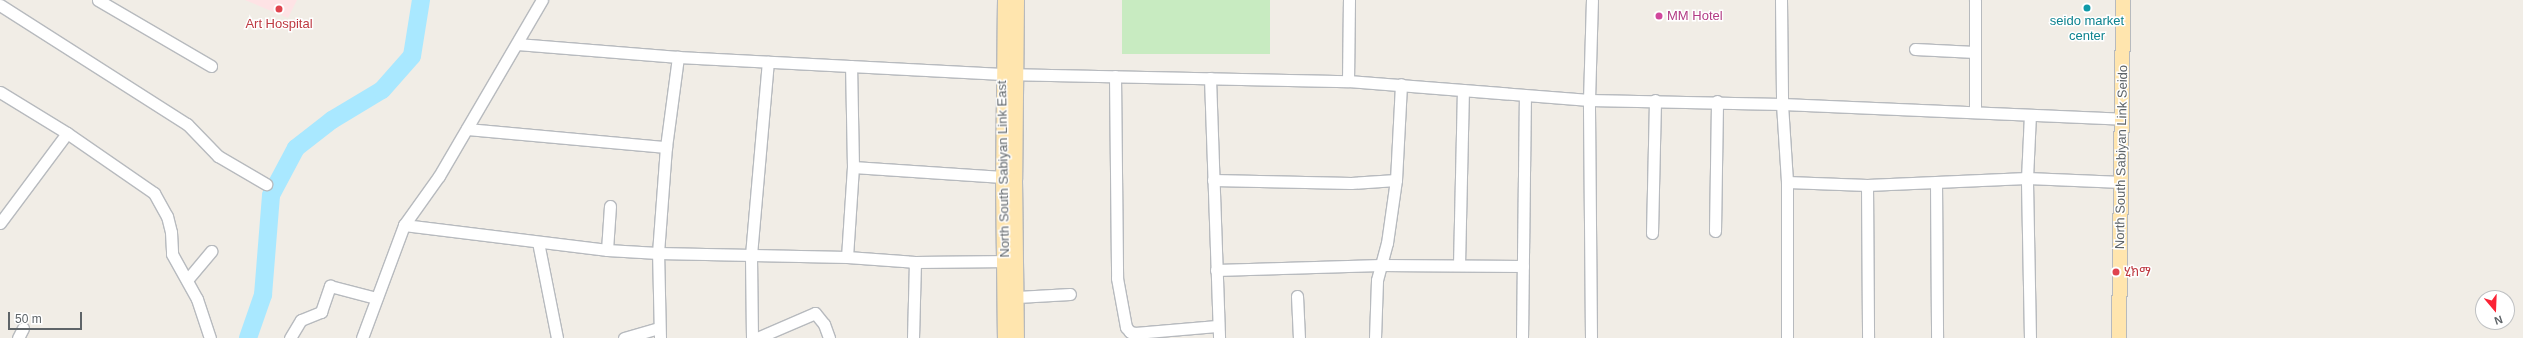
<!DOCTYPE html>
<html>
<head>
<meta charset="utf-8">
<style>
  body { margin:0 }
  #map { position:relative; width:2523px; height:338px; overflow:hidden; background:#f1ede6; font-family:Arial,"Noto Sans Ethiopic",sans-serif }
  div>[style] { position:absolute }
  .medical>* { inset:0; background:#fee3e5 }
  .green>* { inset:0; background:#c8ebc1; transform-origin:0 0 }
  .river>* { height:18px; margin:-9px; padding:0 9px; transform-origin:9px; border-radius:9px; background:#a9e8ff }
  .roads { filter:drop-shadow(1px 0 #b7babe) drop-shadow(-1px 0 #b7babe) drop-shadow(0 1px #b7babe) drop-shadow(0 -1px #b7babe) }
  .minor>* { height:11px; margin:-5.5px; padding:0 5.5px; transform-origin:5.5px; border-radius:5.5px; background:#fff }
  .major>* { height:14px; margin:-7px; padding:0 7px; transform-origin:7px; border-radius:7px; background:#ffe5ae }
  .dots>* { width:11px; height:11px; translate:-50% -50%; box-sizing:border-box; border:2px solid #fff; border-radius:50% }
  span { translate:-50% -50%; white-space:nowrap; text-align:center; line-height:1.15; -webkit-text-stroke:3px #fff; paint-order:stroke }
  .hotel-label { font-size:13px; color:#b23c85 }
  .left { translate:0 -50%; text-align:left }
  .culture-label { font-size:13px; color:#0d838f }
  .health-label { font-size:13px; color:#be3a42 }
  .street-label { font-size:13px; color:#5e6468 }
  .north { position:absolute; left:2475px; top:290px; width:40px; height:40px; box-sizing:border-box; background:#fff; border:1px solid #bfc1c3; border-radius:50%; rotate:161deg; font-size:11px; font-weight:700; line-height:16px; text-align:center; color:#5e6468 }
  .north::after { content:''; display:block; margin:auto; width:14px; height:18px; background:#fb2335; clip-path:polygon(50% 0,100% 100%,50% 72%,0 100%) }
  .scale { position:absolute; left:8px; top:312px; width:74px; height:18px; box-sizing:border-box; border:2px solid #5e6468; border-top:0; padding-left:5px; font-size:12px; line-height:14px; white-space:nowrap; color:#5e6468; -webkit-text-stroke:3px #fff; paint-order:stroke }
</style>
</head>
<body>
<div id="map">
  <div class="medical">
    <div style="clip-path:polygon(245px 0,297px 0,288px 18px)"></div>
  </div>
  <div class="green">
    <div style="left:1122px;top:0;width:148px;height:54px"></div>
  </div>
  <div class="river">
    <div style="left:248px;top:338px;width:46px;rotate:-70.8deg"></div>
    <div style="left:263px;top:295px;width:100px;rotate:-85.4deg"></div>
    <div style="left:271px;top:195px;width:53px;rotate:-62deg"></div>
    <div style="left:296px;top:148px;width:46px;rotate:-37.9deg"></div>
    <div style="left:332px;top:120px;width:58px;rotate:-31deg"></div>
    <div style="left:382px;top:90px;width:45px;rotate:-48.6deg"></div>
    <div style="left:412px;top:56px;width:57px;rotate:-80.9deg"></div>
  </div>
  <div class="roads">
    <div class="minor">
      <div style="left:98px;top:0;width:131px;rotate:30.3deg"></div>
      <div style="left:1781px;top:0;width:104px;rotate:89.4deg"></div>
      <div style="left:1782px;top:104px;width:78px;rotate:86.3deg"></div>
      <div style="left:1787px;top:182px;width:156px;rotate:90deg"></div>
      <div style="left:0;top:5px;width:222px;rotate:32.5deg"></div>
      <div style="left:187px;top:124px;width:45px;rotate:45.9deg"></div>
      <div style="left:218px;top:156px;width:56px;rotate:30.3deg"></div>
      <div style="left:517px;top:44px;width:162px;rotate:4.6deg"></div>
      <div style="left:678px;top:57px;width:325px;rotate:3deg"></div>
      <div style="left:1003px;top:74px;width:345px;rotate:1.2deg"></div>
      <div style="left:1348px;top:81px;width:242px;rotate:4.5deg"></div>
      <div style="left:1589px;top:100px;width:193px;rotate:1.2deg"></div>
      <div style="left:1782px;top:104px;width:341px;rotate:2.5deg"></div>
      <div style="left:1915px;top:49px;width:60px;rotate:2.9deg"></div>
      <div style="left:1115px;top:76px;width:202px;rotate:89.4deg"></div>
      <div style="left:1117px;top:278px;width:50px;rotate:79.6deg"></div>
      <div style="left:1126px;top:327px;width:6px;rotate:51deg"></div>
      <div style="left:1130px;top:332px;width:5px;rotate:11deg"></div>
      <div style="left:1135px;top:333px;width:82px;rotate:-4.9deg"></div>
      <div style="left:1210px;top:78px;width:260px;rotate:88deg"></div>
      <div style="left:1348px;top:81px;width:81px;rotate:-89.3deg"></div>
      <div style="left:0;top:92px;width:79px;rotate:31.5deg"></div>
      <div style="left:67px;top:133px;width:106px;rotate:34.6deg"></div>
      <div style="left:154px;top:193px;width:26px;rotate:61deg"></div>
      <div style="left:167px;top:216px;width:16px;rotate:76deg"></div>
      <div style="left:171px;top:232px;width:22px;rotate:87deg"></div>
      <div style="left:172px;top:254px;width:51px;rotate:60.9deg"></div>
      <div style="left:197px;top:299px;width:41px;rotate:71.6deg"></div>
      <div style="left:1975px;top:112px;width:112px;rotate:-90deg"></div>
      <div style="left:467px;top:129px;width:200px;rotate:5.2deg"></div>
      <div style="left:853px;top:167px;width:150px;rotate:3.8deg"></div>
      <div style="left:1213px;top:180px;width:138px;rotate:1.2deg"></div>
      <div style="left:1351px;top:183px;width:45px;rotate:-3.8deg"></div>
      <div style="left:1787px;top:182px;width:80px;rotate:2.1deg"></div>
      <div style="left:1867px;top:185px;width:160px;rotate:-2.5deg"></div>
      <div style="left:2027px;top:178px;width:95px;rotate:2.4deg"></div>
      <div style="left:1936px;top:182px;width:156px;rotate:89.6deg"></div>
      <div style="left:1867px;top:185px;width:153px;rotate:89.6deg"></div>
      <div style="left:0;top:223px;width:112px;rotate:-53.3deg"></div>
      <div style="left:404px;top:225px;width:205px;rotate:7deg"></div>
      <div style="left:607px;top:250px;width:51px;rotate:3.4deg"></div>
      <div style="left:658px;top:253px;width:189px;rotate:1.2deg"></div>
      <div style="left:847px;top:257px;width:68px;rotate:4.2deg"></div>
      <div style="left:915px;top:262px;width:97px;rotate:-0.6deg"></div>
      <div style="left:1715px;top:231px;width:130px;rotate:-89.1deg"></div>
      <div style="left:1652px;top:233px;width:133px;rotate:-88.7deg"></div>
      <div style="left:538px;top:242px;width:98px;rotate:78.8deg"></div>
      <div style="left:607px;top:250px;width:44px;rotate:-86.1deg"></div>
      <div style="left:847px;top:257px;width:90px;rotate:-86.2deg"></div>
      <div style="left:853px;top:167px;width:101px;rotate:-91.1deg"></div>
      <div style="left:1459px;top:265px;width:175px;rotate:-88.7deg"></div>
      <div style="left:1216px;top:270px;width:165px;rotate:-1.7deg"></div>
      <div style="left:1381px;top:265px;width:142px;rotate:0.4deg"></div>
      <div style="left:187px;top:280px;width:38px;rotate:-50deg"></div>
      <div style="left:1297px;top:296px;width:42px;rotate:87.3deg"></div>
      <div style="left:1017px;top:297px;width:53px;rotate:-3.2deg"></div>
      <div style="left:18px;top:338px;width:11px;rotate:-63deg"></div>
      <div style="left:290px;top:338px;width:21px;rotate:-59deg"></div>
      <div style="left:301px;top:320px;width:22px;rotate:-22deg"></div>
      <div style="left:321px;top:312px;width:28px;rotate:-71deg"></div>
      <div style="left:330px;top:286px;width:48px;rotate:14.6deg"></div>
      <div style="left:362px;top:338px;width:121px;rotate:-69.6deg"></div>
      <div style="left:404px;top:225px;width:60px;rotate:-54.5deg"></div>
      <div style="left:439px;top:176px;width:204px;rotate:-59.7deg"></div>
      <div style="left:624px;top:338px;width:36px;rotate:-16deg"></div>
      <div style="left:660px;top:338px;width:85px;rotate:-91.3deg"></div>
      <div style="left:658px;top:253px;width:106px;rotate:-85.7deg"></div>
      <div style="left:666px;top:147px;width:91px;rotate:-82.4deg"></div>
      <div style="left:752px;top:338px;width:83px;rotate:-90.7deg"></div>
      <div style="left:751px;top:255px;width:194px;rotate:-85deg"></div>
      <div style="left:757px;top:338px;width:63px;rotate:-23.3deg"></div>
      <div style="left:815px;top:313px;width:14px;rotate:51deg"></div>
      <div style="left:824px;top:324px;width:15px;rotate:70deg"></div>
      <div style="left:913px;top:338px;width:76px;rotate:-88.5deg"></div>
      <div style="left:1375px;top:338px;width:58px;rotate:-88deg"></div>
      <div style="left:1377px;top:280px;width:38px;rotate:-75deg"></div>
      <div style="left:1387px;top:243px;width:64px;rotate:-81.9deg"></div>
      <div style="left:1396px;top:180px;width:96px;rotate:-87deg"></div>
      <div style="left:1522px;top:338px;width:242px;rotate:-89.3deg"></div>
      <div style="left:1591px;top:338px;width:238px;rotate:-90.5deg"></div>
      <div style="left:1589px;top:100px;width:100px;rotate:-88.3deg"></div>
      <div style="left:2030px;top:338px;width:160px;rotate:-91.1deg"></div>
      <div style="left:2027px;top:178px;width:63px;rotate:-87.3deg"></div>
    </div>
    <div class="major">
      <div style="left:1005px;top:0;width:177px;rotate:90.6deg"></div>
      <div style="left:1003px;top:177px;width:161px;rotate:89.3deg"></div>
      <div style="left:1017px;top:0;width:180px;rotate:90.6deg"></div>
      <div style="left:1015px;top:180px;width:158px;rotate:89.3deg"></div>
      <div style="left:2119px;top:338px;width:338px;rotate:-89.3deg"></div>
    </div>
  </div>
  <div class="dots">
    <div style="left:2087px;top:8px;background:#0f9aa8"></div>
    <div style="left:279px;top:9px;background:#e0444e"></div>
    <div style="left:1659px;top:16px;background:#d1479c"></div>
    <div style="left:2116px;top:272px;background:#e0444e"></div>
  </div>
  <div class="hotel-label">
    <span class="left" style="left:1667px;top:16px">MM Hotel</span>
  </div>
  <div class="culture-label">
    <span style="left:2087px;top:29px">seido market<br>center</span>
  </div>
  <div class="health-label">
    <span style="left:279px;top:24px">Art Hospital</span>
    <span class="left" style="left:2124px;top:272px">ሂክማ</span>
  </div>
  <div class="street-label">
    <span style="left:2122px;top:157px;rotate:-89deg">North South Sabiyan Link Seido</span>
    <span style="left:1004px;top:169px;rotate:-91deg">North South Sabiyan Link East</span>
  </div>
  <div class="north">N</div>
  <div class="scale">50 m</div>
</div>
</body>
</html>
